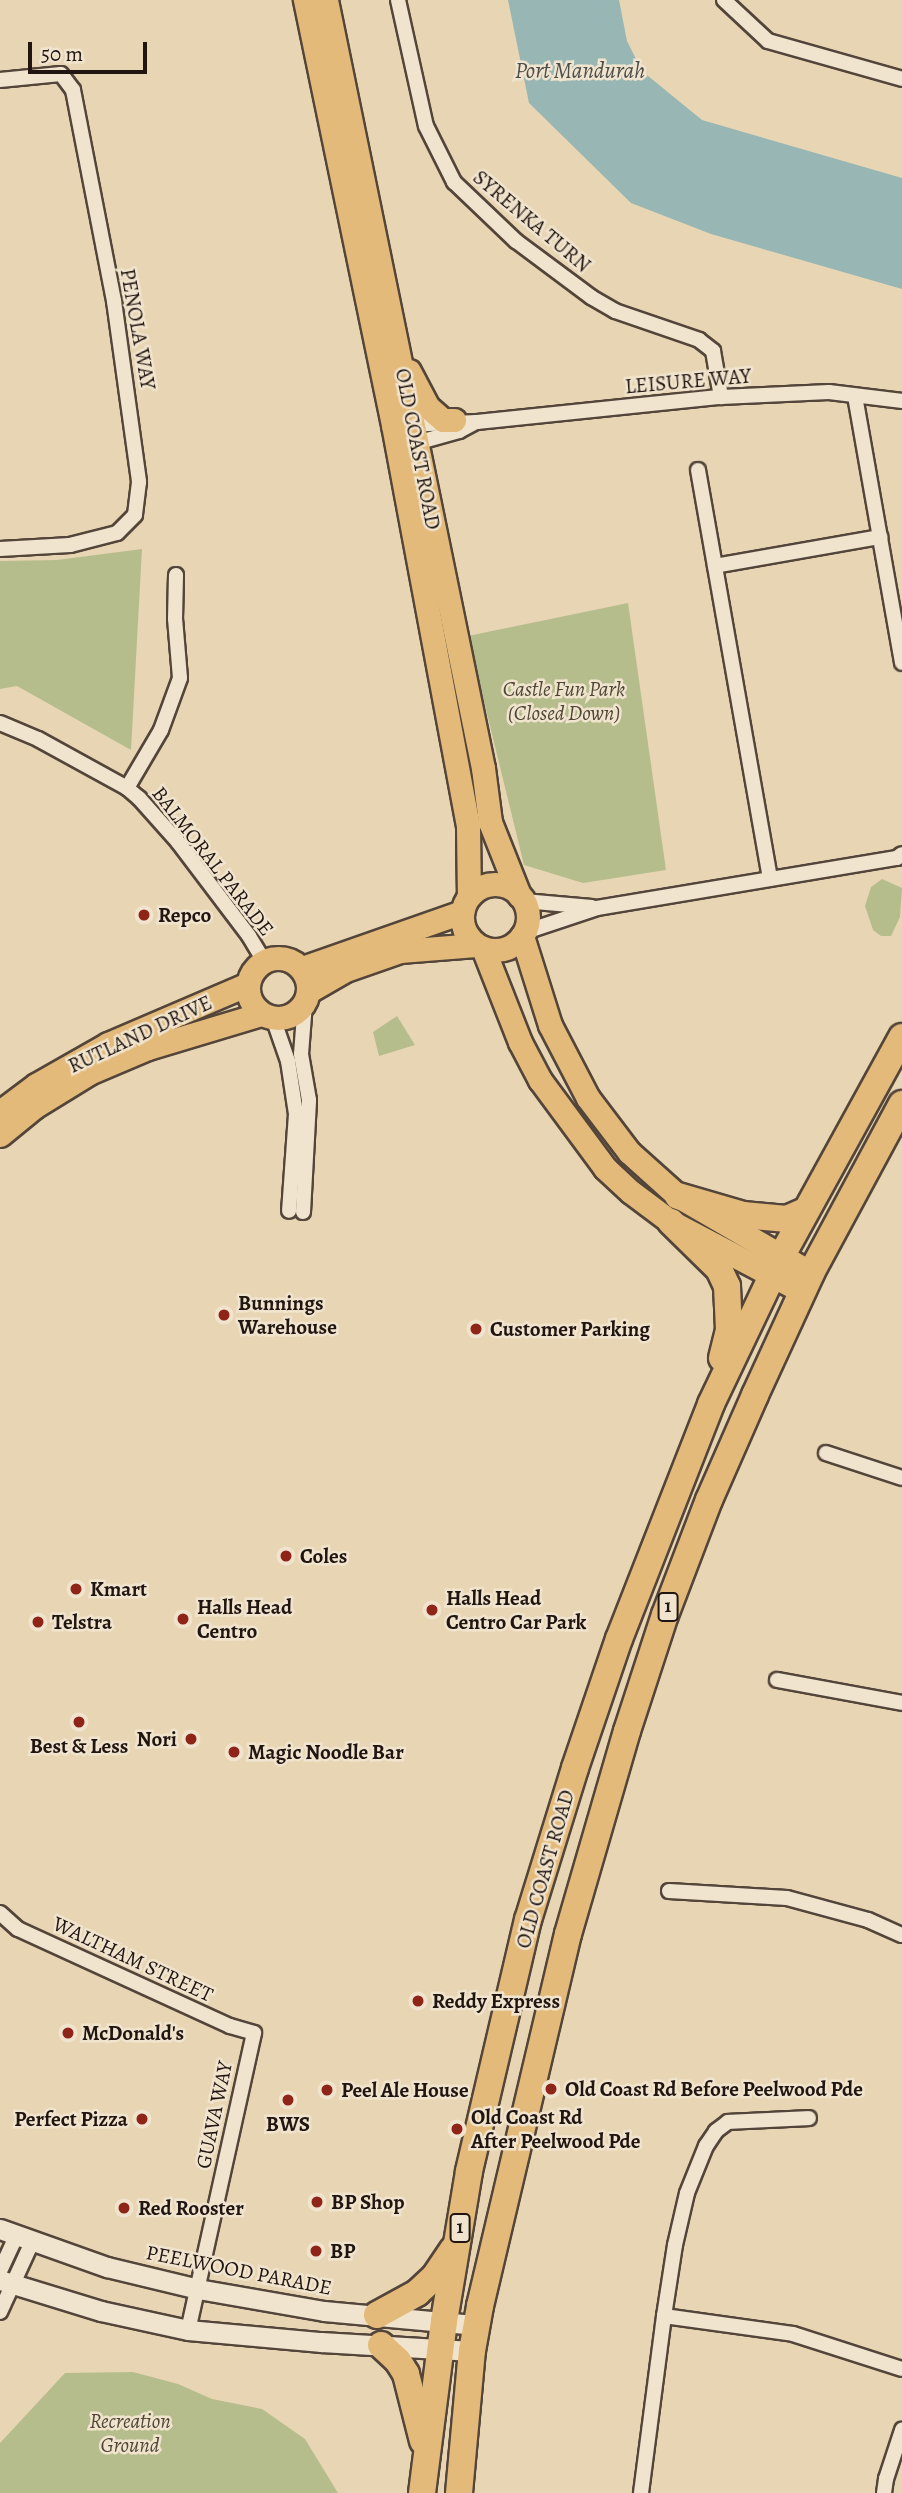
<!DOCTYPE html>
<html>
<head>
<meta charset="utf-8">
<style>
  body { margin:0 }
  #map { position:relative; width:902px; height:2493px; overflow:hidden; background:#e8d5b3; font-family:Alegreya,serif }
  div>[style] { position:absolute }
  .green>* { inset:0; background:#b6bd8c }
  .water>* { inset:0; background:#98b7b4 }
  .roads { filter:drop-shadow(2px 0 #53453a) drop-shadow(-2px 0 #53453a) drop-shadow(0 2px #53453a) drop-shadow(0 -2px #53453a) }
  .street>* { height:14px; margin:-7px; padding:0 7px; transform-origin:7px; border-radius:7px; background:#f0e4ce }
  .secondary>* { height:19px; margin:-9.5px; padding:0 9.5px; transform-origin:9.5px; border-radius:9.5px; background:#f0e4ce }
  .primary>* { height:23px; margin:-11.5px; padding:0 11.5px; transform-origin:11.5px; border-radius:11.5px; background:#e4ba7a }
  .primary>.ring { margin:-11.5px; padding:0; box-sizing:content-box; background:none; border:23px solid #e4ba7a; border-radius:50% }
  .highway>* { height:26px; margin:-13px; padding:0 13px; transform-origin:13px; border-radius:13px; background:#e4ba7a }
  .dots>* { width:19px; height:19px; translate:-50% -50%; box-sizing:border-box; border:4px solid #f0e4ce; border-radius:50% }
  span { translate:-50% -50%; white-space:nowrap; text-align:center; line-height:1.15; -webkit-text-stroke:5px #f0e4ce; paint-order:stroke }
  .shield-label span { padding:2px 5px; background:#f0e4ce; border:2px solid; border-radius:5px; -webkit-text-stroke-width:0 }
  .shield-label { font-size:19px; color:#211511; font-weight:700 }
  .street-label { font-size:21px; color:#211511 }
  .park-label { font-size:21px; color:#4e4736; font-style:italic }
  .poi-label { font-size:21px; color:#211511; font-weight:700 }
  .left { translate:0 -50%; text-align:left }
  .right { translate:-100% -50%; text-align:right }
  .water-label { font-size:23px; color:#4b4e4a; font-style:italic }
  .scale { position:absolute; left:28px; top:42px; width:119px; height:32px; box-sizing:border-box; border:4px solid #211511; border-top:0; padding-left:9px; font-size:21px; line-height:24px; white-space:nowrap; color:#211511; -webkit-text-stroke:5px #f0e4ce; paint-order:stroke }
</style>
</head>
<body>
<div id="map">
  <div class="green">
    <div style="clip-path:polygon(142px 549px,131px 750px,17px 686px,0 689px,0 561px,57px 560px)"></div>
    <div style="clip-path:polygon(628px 603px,666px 870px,583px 883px,524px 865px,468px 636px)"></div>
    <div style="clip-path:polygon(882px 879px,902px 888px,900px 917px,891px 936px,881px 936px,873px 930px,865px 906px,871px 887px)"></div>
    <div style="clip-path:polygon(397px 1016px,415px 1045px,379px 1056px,373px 1032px)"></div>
    <div style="clip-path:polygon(133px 2372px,178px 2384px,212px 2399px,262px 2409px,305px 2439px,338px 2493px,0 2493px,0 2443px,65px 2373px)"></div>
  </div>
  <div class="water">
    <div style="clip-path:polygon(508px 0,619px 0,627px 41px,642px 71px,702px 120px,902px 178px,902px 289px,711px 234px,631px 203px,529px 103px)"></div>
  </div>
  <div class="roads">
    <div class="street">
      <div style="left:398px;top:0;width:129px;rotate:77.5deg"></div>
      <div style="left:426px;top:126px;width:63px;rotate:63.4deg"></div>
      <div style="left:454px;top:182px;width:86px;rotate:43.6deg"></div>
      <div style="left:516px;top:241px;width:94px;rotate:36.7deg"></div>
      <div style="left:591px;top:297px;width:28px;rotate:30deg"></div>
      <div style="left:615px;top:311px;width:89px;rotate:19deg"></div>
      <div style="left:699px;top:340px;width:18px;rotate:38deg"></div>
      <div style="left:713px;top:351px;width:47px;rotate:80.1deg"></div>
      <div style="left:724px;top:0;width:60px;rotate:43deg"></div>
      <div style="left:768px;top:41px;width:139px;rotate:15.8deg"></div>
      <div style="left:0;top:80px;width:61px;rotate:-5.6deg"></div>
      <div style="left:61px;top:74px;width:20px;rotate:53deg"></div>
      <div style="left:73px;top:90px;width:215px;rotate:79deg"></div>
      <div style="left:114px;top:301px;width:183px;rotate:82.1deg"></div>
      <div style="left:139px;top:482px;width:33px;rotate:97deg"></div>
      <div style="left:135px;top:515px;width:25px;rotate:135deg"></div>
      <div style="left:117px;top:533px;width:49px;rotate:165.7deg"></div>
      <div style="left:70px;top:545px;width:70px;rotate:176.7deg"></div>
      <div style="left:855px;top:396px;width:271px;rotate:80deg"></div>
      <div style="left:405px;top:425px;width:72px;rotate:-2.4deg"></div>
      <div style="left:477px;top:422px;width:245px;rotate:-5.9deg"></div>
      <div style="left:721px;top:397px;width:108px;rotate:-2.7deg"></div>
      <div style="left:829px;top:392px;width:74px;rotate:7deg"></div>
      <div style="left:409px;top:445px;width:52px;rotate:-15.6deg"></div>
      <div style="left:459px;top:431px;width:19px;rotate:-28deg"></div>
      <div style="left:698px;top:470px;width:415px;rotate:80deg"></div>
      <div style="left:715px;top:566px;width:168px;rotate:-10deg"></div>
      <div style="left:0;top:723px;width:41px;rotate:22.8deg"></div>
      <div style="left:38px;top:739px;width:102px;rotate:28.8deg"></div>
      <div style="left:127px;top:788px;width:16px;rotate:40deg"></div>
      <div style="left:139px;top:798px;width:59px;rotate:48.4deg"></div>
      <div style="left:178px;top:842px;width:118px;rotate:52.9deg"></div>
      <div style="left:249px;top:936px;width:29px;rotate:59deg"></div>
      <div style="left:127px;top:788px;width:67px;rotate:-59.6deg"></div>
      <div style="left:161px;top:730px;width:55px;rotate:-69.9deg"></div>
      <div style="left:180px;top:678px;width:59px;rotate:-94.8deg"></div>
      <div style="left:175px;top:619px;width:44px;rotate:-88.7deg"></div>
      <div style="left:524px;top:901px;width:68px;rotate:5deg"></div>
      <div style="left:525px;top:932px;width:76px;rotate:-18.4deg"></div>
      <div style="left:597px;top:908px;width:304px;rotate:-9.5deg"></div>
      <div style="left:897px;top:858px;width:6px;rotate:-39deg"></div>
      <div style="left:273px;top:1018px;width:46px;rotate:70.8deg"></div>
      <div style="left:288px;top:1061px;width:54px;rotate:81.4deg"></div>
      <div style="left:296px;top:1114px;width:97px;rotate:94.1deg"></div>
      <div style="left:303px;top:1212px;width:112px;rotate:-86.9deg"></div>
      <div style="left:309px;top:1100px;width:47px;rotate:-99.9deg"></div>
      <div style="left:301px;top:1054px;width:51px;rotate:-85.5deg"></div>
      <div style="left:826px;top:1453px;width:80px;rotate:18.2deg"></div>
      <div style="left:777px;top:1680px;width:127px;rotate:10.4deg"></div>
      <div style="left:669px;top:1891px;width:118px;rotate:3.4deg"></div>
      <div style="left:787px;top:1898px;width:84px;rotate:15.2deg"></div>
      <div style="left:868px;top:1920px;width:37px;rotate:24deg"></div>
      <div style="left:0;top:1913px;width:24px;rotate:42deg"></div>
      <div style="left:18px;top:1929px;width:233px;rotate:24.6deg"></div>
      <div style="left:230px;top:2026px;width:25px;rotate:16deg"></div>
      <div style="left:254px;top:2033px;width:304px;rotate:102.5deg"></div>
      <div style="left:0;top:2271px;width:38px;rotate:-65deg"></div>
      <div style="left:0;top:2312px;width:77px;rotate:-65.4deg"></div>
      <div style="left:664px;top:2316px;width:72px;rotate:-81.2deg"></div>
      <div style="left:675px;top:2245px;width:53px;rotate:-77deg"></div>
      <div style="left:687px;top:2193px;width:51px;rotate:-68deg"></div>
      <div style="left:706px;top:2146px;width:18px;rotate:-56deg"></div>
      <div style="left:716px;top:2131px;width:15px;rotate:-37deg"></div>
      <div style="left:728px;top:2122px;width:81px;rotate:-2.8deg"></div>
      <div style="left:641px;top:2493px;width:178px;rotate:-82.6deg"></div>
      <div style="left:664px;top:2316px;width:130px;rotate:7.9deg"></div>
      <div style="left:793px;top:2334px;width:114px;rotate:17.8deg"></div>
      <div style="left:884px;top:2493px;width:14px;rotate:-82deg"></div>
      <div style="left:886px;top:2479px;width:52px;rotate:-71.9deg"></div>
    </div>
    <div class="secondary">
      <div style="left:0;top:2229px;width:114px;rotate:19.6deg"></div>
      <div style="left:107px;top:2267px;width:94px;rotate:13.6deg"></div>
      <div style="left:198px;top:2289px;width:128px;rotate:9.9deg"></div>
      <div style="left:324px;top:2311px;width:153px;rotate:5.3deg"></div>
      <div style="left:0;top:2280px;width:106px;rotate:17.1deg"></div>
      <div style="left:101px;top:2311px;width:89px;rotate:12.3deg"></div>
      <div style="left:188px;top:2330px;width:134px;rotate:5.2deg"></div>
      <div style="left:321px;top:2342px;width:151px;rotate:3.4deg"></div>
    </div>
    <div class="primary">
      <div style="left:305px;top:0;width:434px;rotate:78.3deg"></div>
      <div style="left:393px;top:425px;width:409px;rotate:79.4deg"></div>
      <div style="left:468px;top:827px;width:69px;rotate:89.2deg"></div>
      <div style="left:326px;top:0;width:784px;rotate:78.45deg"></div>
      <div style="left:483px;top:768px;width:54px;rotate:82.6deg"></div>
      <div style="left:490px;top:822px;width:79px;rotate:68.3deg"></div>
      <div style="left:409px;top:371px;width:41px;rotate:62.2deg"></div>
      <div style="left:428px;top:407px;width:20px;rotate:41deg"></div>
      <div style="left:443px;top:420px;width:11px"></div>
      <div class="ring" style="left:462px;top:884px;width:43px;height:43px"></div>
      <div style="left:522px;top:936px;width:93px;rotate:72.5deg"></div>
      <div style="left:550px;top:1025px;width:82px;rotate:62.5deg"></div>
      <div style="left:588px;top:1098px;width:68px;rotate:52.8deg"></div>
      <div style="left:629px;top:1152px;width:66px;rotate:41.9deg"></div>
      <div style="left:678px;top:1196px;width:154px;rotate:30.1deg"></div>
      <div style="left:483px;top:948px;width:101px;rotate:68.5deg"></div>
      <div style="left:520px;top:1042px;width:43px;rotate:62.2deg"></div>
      <div style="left:540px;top:1080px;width:109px;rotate:53.5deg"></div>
      <div style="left:605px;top:1168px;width:35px;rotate:43deg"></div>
      <div style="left:631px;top:1192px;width:50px;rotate:36.9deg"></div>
      <div style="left:671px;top:1222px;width:148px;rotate:27.8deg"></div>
      <div class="ring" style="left:248px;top:958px;width:37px;height:37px"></div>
      <div style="left:302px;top:968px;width:170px;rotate:-19.3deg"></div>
      <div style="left:309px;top:991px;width:39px;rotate:-30deg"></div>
      <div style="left:343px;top:971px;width:60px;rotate:-19.3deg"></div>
      <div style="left:400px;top:951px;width:76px;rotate:-4.5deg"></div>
      <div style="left:0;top:1112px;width:45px;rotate:-36.9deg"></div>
      <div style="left:36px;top:1085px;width:83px;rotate:-29.7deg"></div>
      <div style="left:108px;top:1044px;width:152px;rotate:-23.2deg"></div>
      <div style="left:0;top:1135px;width:44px;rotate:-39.5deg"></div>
      <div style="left:34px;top:1107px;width:65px;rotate:-31.7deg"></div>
      <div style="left:89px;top:1073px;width:64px;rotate:-23deg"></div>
      <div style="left:148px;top:1048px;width:118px;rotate:-16.7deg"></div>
    </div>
    <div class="highway">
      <div style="left:678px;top:1196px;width:68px;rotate:16.3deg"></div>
      <div style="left:743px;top:1215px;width:44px;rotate:5.2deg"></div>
      <div style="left:787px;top:1219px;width:20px;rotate:-24deg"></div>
      <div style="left:671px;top:1222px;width:67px;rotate:44.4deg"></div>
      <div style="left:719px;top:1269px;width:19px;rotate:65deg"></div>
      <div style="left:727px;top:1286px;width:44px;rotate:87.4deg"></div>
      <div style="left:729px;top:1330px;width:29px;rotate:104deg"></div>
      <div style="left:377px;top:2315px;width:46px;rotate:-28.8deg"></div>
      <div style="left:417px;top:2293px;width:25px;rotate:-43deg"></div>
      <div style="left:435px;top:2276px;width:32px;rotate:-56deg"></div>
      <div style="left:381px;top:2345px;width:23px;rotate:43deg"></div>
      <div style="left:398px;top:2361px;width:15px;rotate:58deg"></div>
      <div style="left:406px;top:2374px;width:69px;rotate:75.8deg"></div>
      <div style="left:422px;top:2493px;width:173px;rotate:-82.7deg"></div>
      <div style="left:444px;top:2321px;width:152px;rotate:-80.5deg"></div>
      <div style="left:469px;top:2171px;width:258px;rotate:-76.8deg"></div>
      <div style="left:528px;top:1920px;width:159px;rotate:-72.8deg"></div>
      <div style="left:575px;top:1768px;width:136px;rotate:-71.2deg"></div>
      <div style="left:619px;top:1639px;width:252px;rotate:-68.6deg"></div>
      <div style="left:711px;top:1404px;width:163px;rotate:-64.5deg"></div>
      <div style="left:781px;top:1257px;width:251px;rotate:-61.2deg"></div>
      <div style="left:459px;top:2493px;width:143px;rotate:-84.8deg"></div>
      <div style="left:472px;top:2351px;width:46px;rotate:-79.9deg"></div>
      <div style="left:480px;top:2306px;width:382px;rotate:-76.7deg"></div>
      <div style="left:568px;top:1934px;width:211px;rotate:-73.8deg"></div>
      <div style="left:627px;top:1731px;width:122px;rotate:-71.9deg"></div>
      <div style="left:665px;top:1615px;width:123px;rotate:-69.1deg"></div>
      <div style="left:709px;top:1500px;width:115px;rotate:-66.3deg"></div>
      <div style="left:755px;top:1395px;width:134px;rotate:-65.3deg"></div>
      <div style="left:811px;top:1273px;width:192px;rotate:-61.7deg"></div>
    </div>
  </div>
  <div class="dots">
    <div style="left:144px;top:915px;background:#8f2418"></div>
    <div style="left:224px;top:1315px;background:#8f2418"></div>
    <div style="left:476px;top:1329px;background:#8f2418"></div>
    <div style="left:286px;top:1556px;background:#8f2418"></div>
    <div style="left:76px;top:1589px;background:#8f2418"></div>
    <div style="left:432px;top:1610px;background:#8f2418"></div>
    <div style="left:183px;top:1619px;background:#8f2418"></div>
    <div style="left:38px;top:1622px;background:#8f2418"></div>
    <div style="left:79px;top:1722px;background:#8f2418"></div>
    <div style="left:191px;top:1739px;background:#8f2418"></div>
    <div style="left:234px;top:1752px;background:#8f2418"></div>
    <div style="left:418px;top:2001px;background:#8f2418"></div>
    <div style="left:68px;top:2033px;background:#8f2418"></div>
    <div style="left:551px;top:2089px;background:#8f2418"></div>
    <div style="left:327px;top:2090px;background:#8f2418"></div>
    <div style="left:288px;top:2100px;background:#8f2418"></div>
    <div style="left:142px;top:2119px;background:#8f2418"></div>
    <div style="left:457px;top:2129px;background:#8f2418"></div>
    <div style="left:317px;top:2202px;background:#8f2418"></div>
    <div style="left:124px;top:2208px;background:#8f2418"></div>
    <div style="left:316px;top:2251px;background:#8f2418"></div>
  </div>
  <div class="shield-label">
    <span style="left:668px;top:1607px">1</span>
    <span style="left:460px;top:2228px">1</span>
  </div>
  <div class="street-label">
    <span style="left:532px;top:221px;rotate:40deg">SYRENKA TURN</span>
    <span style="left:138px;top:329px;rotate:80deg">PENOLA WAY</span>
    <span style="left:688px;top:381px;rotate:-5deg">LEISURE WAY</span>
    <span style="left:418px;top:449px;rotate:79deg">OLD COAST ROAD</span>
    <span style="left:213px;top:861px;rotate:52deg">BALMORAL PARADE</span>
    <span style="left:140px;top:1034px;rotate:-25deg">RUTLAND DRIVE</span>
    <span style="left:545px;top:1869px;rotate:-74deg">OLD COAST ROAD</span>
    <span style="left:133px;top:1959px;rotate:25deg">WALTHAM STREET</span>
    <span style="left:214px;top:2115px;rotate:-78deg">GUAVA WAY</span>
    <span style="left:239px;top:2270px;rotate:11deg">PEELWOOD PARADE</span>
  </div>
  <div class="park-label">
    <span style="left:564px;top:701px">Castle Fun Park<br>(Closed Down)</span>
    <span style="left:130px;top:2433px">Recreation<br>Ground</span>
  </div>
  <div class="poi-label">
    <span class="left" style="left:158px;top:915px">Repco</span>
    <span class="left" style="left:238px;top:1315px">Bunnings<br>Warehouse</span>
    <span class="left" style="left:490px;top:1329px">Customer Parking</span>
    <span class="left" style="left:300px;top:1556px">Coles</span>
    <span class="left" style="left:90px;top:1589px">Kmart</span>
    <span class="left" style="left:446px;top:1610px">Halls Head<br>Centro Car Park</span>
    <span class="left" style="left:197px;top:1619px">Halls Head<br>Centro</span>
    <span class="left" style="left:52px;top:1622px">Telstra</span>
    <span class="right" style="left:177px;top:1739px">Nori</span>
    <span style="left:79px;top:1746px">Best &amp; Less</span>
    <span class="left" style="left:248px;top:1752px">Magic Noodle Bar</span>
    <span class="left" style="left:432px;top:2001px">Reddy Express</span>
    <span class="left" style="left:82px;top:2033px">McDonald's</span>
    <span class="left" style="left:565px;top:2089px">Old Coast Rd Before Peelwood Pde</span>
    <span class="left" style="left:341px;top:2090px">Peel Ale House</span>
    <span class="left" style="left:471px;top:2129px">Old Coast Rd<br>After Peelwood Pde</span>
    <span class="right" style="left:128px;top:2119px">Perfect Pizza</span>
    <span style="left:288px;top:2124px">BWS</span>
    <span class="left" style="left:331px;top:2202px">BP Shop</span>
    <span class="left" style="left:138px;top:2208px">Red Rooster</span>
    <span class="left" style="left:330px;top:2251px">BP</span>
  </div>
  <div class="water-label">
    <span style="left:580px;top:71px">Port Mandurah</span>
  </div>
  <div class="scale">50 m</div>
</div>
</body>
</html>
